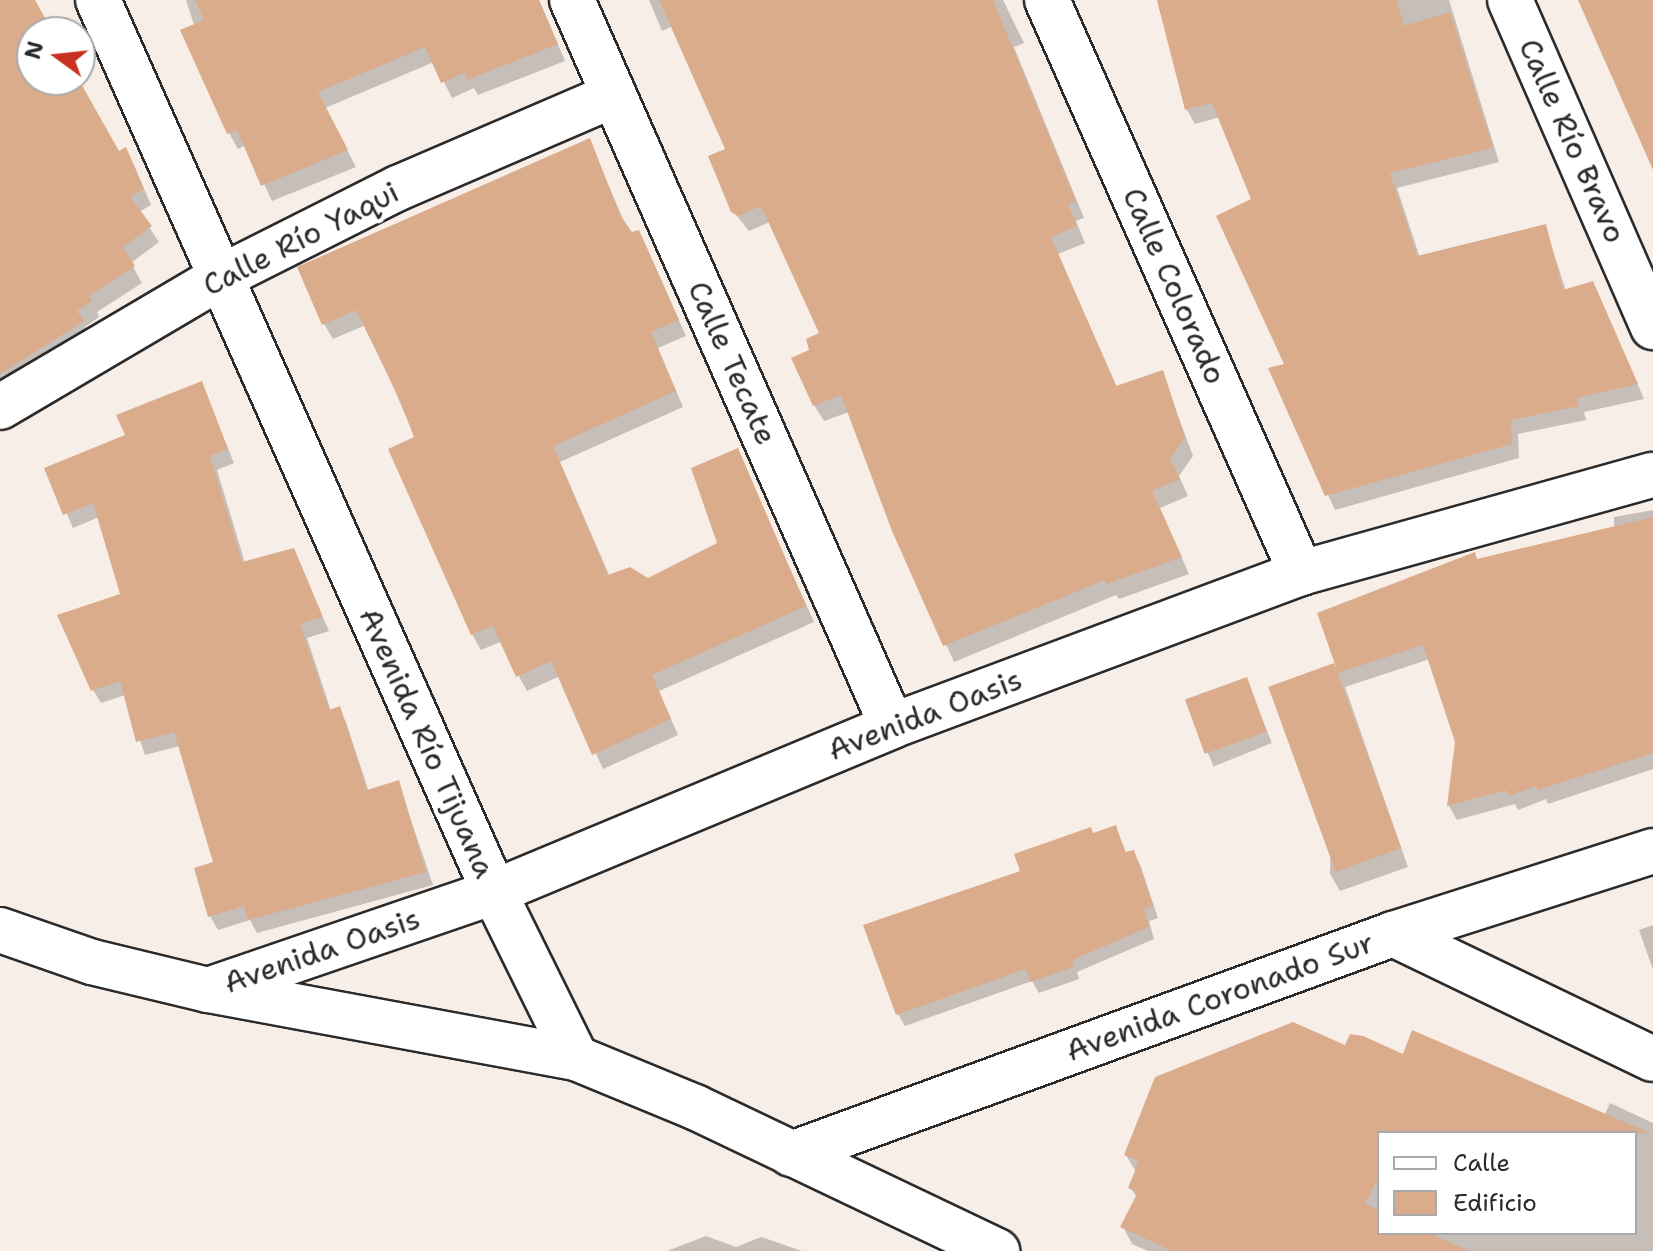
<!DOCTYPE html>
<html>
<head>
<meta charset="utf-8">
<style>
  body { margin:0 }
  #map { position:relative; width:1653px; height:1251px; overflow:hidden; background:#f8eee8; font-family:"Shantell Sans",sans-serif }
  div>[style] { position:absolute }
  .shadow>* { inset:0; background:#0003; transform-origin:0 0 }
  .building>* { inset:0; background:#daac8b; transform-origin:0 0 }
  .roads { filter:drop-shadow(2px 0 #2b2b2b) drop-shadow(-2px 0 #2b2b2b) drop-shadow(0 2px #2b2b2b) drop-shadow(0 -2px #2b2b2b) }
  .minor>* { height:44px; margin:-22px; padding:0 22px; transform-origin:22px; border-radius:22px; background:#fff }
  .secondary>* { height:44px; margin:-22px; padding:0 22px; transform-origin:22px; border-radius:22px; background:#fff }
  span { translate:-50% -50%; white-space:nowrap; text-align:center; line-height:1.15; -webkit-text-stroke:8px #fff; paint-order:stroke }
  .street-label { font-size:30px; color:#2b2b2b }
  .legend { position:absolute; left:1377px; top:1131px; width:260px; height:104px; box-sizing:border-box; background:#fff; border:2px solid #aaa; margin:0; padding:10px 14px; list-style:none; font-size:24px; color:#2b2b2b }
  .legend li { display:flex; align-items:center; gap:16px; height:40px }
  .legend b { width:40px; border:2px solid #aaa }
  .north { position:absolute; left:16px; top:16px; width:80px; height:80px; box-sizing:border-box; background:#fff; border:2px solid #aaa; border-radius:50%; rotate:285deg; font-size:22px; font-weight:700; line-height:32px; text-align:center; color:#2b2b2b }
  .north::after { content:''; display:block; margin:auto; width:28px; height:36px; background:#c8321e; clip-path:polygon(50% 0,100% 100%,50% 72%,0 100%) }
</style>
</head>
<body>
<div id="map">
  <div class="shadow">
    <div style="clip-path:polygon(0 0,30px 0,48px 32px,32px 32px,32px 80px,76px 80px,118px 154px,125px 149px,134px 165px,151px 205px,139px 212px,159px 242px,131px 263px,142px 283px,97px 312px,99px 317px,85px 327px,91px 338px,0 399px)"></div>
    <div style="clip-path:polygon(186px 0,539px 0,565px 61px,478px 95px,474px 88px,452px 98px,434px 62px,325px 108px,356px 167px,272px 201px,246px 145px,238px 149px,229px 133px)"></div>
    <div style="clip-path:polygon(649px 0,1003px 0,1024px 43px,1014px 47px,1084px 218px,1076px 221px,1085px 243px,1058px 254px,1117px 387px,1162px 373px,1193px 456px,1179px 476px,1188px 496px,1160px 508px,1189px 574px,1119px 599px,1116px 595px,954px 662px,894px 530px,849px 412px,824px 421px,814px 405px,811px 351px,822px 334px,770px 222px,749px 231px,733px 211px,727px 150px,673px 26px,662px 31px)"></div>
    <div style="clip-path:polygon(1157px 0,1449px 0,1499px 162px,1397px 188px,1420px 258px,1545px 226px,1566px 291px,1600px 298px,1644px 399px,1584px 412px,1586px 420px,1518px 434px,1519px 458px,1335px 510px,1271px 370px,1287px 366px,1253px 200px,1220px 117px,1195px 124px,1187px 110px)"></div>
    <div style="clip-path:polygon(589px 140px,626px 226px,632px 235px,638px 232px,647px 248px,686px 336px,658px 348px,683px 407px,560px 462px,610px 577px,648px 580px,720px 544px,737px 450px,814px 622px,659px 691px,678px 735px,603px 769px,560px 676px,527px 691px,500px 642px,481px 650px,472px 634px,416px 439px,366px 325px,333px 339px,324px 324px)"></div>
    <div style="clip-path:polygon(201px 384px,234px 463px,217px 470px,245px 563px,293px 550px,329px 631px,307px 638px,331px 711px,339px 709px,346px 722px,369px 792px,398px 782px,433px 885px,257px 933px,250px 920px,218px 930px,210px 916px,216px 863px,180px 746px,145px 755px,125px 695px,101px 703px,93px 690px,123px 596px,99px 517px,73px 528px,47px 469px,128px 436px)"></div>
    <div style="clip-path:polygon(1653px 510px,1653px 769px,1548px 804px,1546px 799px,1518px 810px,1515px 804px,1457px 820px,1449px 806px,1457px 742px,1430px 659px,1345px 687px,1408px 867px,1340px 891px,1330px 874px,1334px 665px,1341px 673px,1319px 614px,1477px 561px,1614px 527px,1614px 517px)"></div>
    <div style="left:1246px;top:679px;width:69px;height:63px;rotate:68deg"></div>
    <div style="clip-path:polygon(1115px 827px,1127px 854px,1133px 852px,1140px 864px,1158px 918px,1149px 921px,1154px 939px,1077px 972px,1079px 979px,1039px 993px,1032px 981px,905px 1026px,898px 1014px,1023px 872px)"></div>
    <div style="clip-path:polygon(1653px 925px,1653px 970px,1639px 930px)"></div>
    <div style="clip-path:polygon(evenodd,1346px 1048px,1404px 1057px,1604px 1116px,1610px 1103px,1653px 1123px,1653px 1251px,1148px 1251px,1132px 1244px,1123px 1227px,1137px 1198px,1130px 1187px,1136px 1172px,1126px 1155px,1346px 1048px,1379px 1133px,1635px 1133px,1635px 1233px,1379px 1233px,1379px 1133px)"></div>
    <div style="clip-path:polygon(706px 1236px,736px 1247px,761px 1237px,802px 1251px,667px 1251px)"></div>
  </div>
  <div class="building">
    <div style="clip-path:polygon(0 0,35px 0,53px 32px,32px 32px,32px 80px,79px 80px,119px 151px,126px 147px,144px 189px,130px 197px,152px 226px,123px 247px,135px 266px,89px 296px,92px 301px,77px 311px,84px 321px,0 374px)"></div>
    <div style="clip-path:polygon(195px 0,539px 0,558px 44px,467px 80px,464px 73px,441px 83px,425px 47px,318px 92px,348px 150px,261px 186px,237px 130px,227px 134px,180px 30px,204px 20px)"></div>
    <div style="clip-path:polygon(659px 0,993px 0,1076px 201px,1068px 204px,1077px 226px,1051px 237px,1116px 386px,1163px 370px,1185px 438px,1170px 458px,1180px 479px,1152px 491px,1182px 557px,1107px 584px,1105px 580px,943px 646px,892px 531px,841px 395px,813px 406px,791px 358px,809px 350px,806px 339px,819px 333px,761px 206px,738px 216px,731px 212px,708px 156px,725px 149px)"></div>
    <div style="clip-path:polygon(1157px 0,1397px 0,1404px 26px,1450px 12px,1493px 148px,1390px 173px,1417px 256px,1546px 224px,1563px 290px,1593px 281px,1638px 384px,1577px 398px,1579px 406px,1511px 420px,1512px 444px,1325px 496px,1268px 368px,1284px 364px,1216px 216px,1251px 199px,1212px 103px,1185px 110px)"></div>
    <div style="clip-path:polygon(1578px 0,1653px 0,1653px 170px)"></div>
    <div style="clip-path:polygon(590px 138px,620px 215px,632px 232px,639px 230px,679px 320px,651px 332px,676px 391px,553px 446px,608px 575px,630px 567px,648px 578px,717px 543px,691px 468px,738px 448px,806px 606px,652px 675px,671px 719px,592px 755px,551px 661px,516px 677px,493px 626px,471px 635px,388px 449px,414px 437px,398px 396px,356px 310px,322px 325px,297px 267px)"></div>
    <div style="clip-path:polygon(202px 381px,228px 449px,210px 456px,242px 562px,294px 548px,323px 617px,300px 624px,329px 710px,340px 706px,367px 790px,399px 780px,426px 872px,248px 920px,244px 906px,208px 917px,194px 868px,213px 862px,174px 732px,136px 742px,120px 681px,91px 691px,57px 615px,120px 594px,93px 503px,63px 515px,44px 468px,125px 435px,116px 415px)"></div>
    <div style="clip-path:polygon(1653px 517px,1653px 753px,1538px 790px,1536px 786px,1508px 796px,1506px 790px,1447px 806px,1455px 742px,1423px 645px,1338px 673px,1317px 613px,1475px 552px,1477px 559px)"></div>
    <div style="left:1334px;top:663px;width:197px;height:70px;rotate:70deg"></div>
    <div style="left:1247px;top:677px;width:58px;height:66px;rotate:70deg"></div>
    <div style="clip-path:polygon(1116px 825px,1125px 852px,1134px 850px,1153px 906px,1144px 909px,1149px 927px,1072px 960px,1074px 967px,1030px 982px,1026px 969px,896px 1015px,863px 925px,1020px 871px,1014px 854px,1091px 827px,1093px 833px)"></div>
    <div style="clip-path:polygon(1293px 1022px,1345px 1045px,1350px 1034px,1363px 1036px,1403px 1054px,1412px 1030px,1650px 1133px,1379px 1133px,1379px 1176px,1365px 1204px,1379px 1210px,1379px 1233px,1429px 1233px,1469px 1251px,1172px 1251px,1120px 1227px,1138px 1192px,1128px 1188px,1139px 1161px,1124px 1155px,1155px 1077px)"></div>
  </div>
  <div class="roads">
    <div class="minor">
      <div style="left:98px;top:0;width:976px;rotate:66.06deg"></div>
      <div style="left:494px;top:892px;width:185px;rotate:63.7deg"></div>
      <div style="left:572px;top:0;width:793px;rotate:66.21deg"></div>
      <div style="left:1047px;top:0;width:627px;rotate:66.09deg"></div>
      <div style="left:1510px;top:0;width:357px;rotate:66.4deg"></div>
      <div style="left:0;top:407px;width:256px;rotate:-30.5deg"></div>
      <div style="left:221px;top:277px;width:198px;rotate:-26.7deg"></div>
      <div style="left:398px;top:188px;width:235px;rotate:-23.3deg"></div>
      <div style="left:1393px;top:934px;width:288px;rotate:25.7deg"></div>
      <div style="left:208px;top:990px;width:302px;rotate:-18.9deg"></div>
      <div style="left:494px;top:892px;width:431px;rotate:-22.6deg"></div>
      <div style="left:892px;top:726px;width:437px;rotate:-20.5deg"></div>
      <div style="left:1301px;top:573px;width:365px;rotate:-15.6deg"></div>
      <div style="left:791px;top:1154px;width:641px;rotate:-20.07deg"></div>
      <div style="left:1393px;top:934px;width:273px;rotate:-17.7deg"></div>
    </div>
    <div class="secondary">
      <div style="left:0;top:930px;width:97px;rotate:19.2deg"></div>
      <div style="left:92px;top:962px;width:119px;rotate:13.6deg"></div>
      <div style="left:208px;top:990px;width:374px;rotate:10.5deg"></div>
      <div style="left:576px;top:1058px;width:129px;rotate:22.4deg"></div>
      <div style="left:695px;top:1107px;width:335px;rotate:25.5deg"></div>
    </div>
  </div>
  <div class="street-label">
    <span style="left:1572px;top:141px;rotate:66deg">Calle Río Bravo</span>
    <span style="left:301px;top:239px;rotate:-27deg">Calle Río Yaqui</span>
    <span style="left:1174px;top:286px;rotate:66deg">Calle Colorado</span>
    <span style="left:732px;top:363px;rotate:66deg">Calle Tecate</span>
    <span style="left:925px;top:715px;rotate:-21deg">Avenida Oasis</span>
    <span style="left:427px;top:743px;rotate:66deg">Avenida Río Tijuana</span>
    <span style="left:322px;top:951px;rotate:-19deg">Avenida Oasis</span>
    <span style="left:1220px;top:997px;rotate:-20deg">Avenida Coronado Sur</span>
  </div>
  <ul class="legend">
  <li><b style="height:10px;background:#fff"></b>Calle</li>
  <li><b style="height:22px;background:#daac8b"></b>Edificio</li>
  </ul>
  <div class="north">N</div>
</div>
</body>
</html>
